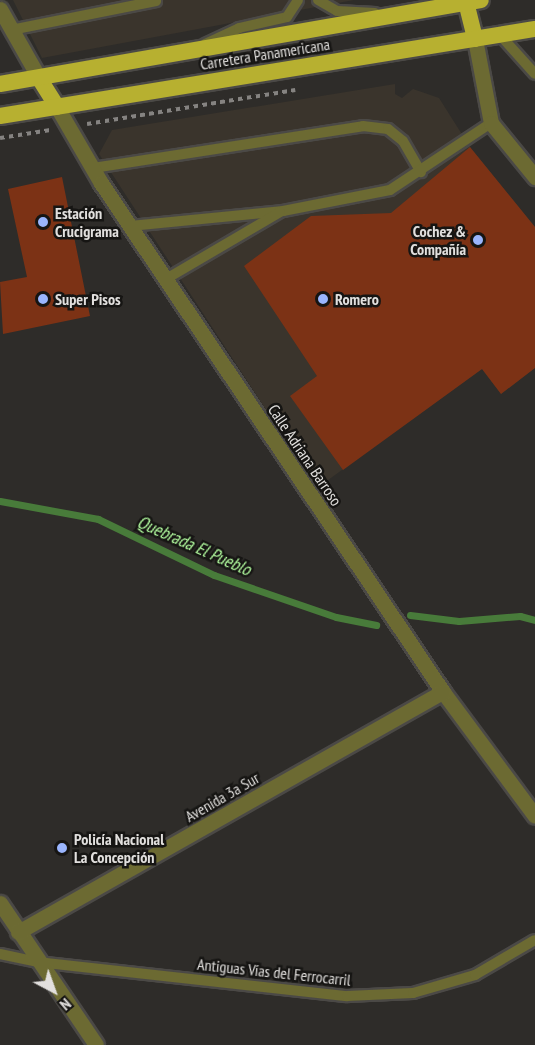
<!DOCTYPE html>
<html>
<head>
<meta charset="utf-8">
<style>
  body { margin:0 }
  #map { position:relative; width:535px; height:1045px; overflow:hidden; background:#2e2c29; font-family:"PT Sans Narrow",sans-serif }
  div>[style] { position:absolute }
  .built>* { inset:0; background:#3a342c }
  .stream>* { height:7px; margin:-3.5px; padding:0 3.5px; transform-origin:3.5px; border-radius:3.5px; background:#487b3a }
  .building>* { inset:0; background:#7c3215 }
  .path>* { height:4px; margin-top:-2px; transform-origin:0; background:repeating-linear-gradient(90deg,#858381 0 4.5px,transparent 0 9px) }
  .roads { filter:drop-shadow(2px 0 #4b4946) drop-shadow(-2px 0 #4b4946) drop-shadow(0 2px #4b4946) drop-shadow(0 -2px #4b4946) }
  .service>* { height:10px; margin:-5px; padding:0 5px; transform-origin:5px; border-radius:5px; background:#6c6a32 }
  .minor>* { height:15px; margin:-7.5px; padding:0 7.5px; transform-origin:7.5px; border-radius:7.5px; background:#6c6a32 }
  .trunk>* { height:16px; margin:-8px; padding:0 8px; transform-origin:8px; border-radius:8px; background:#b7b030 }
  .dots>* { width:16px; height:16px; translate:-50% -50%; box-sizing:border-box; border:3px solid #161513; border-radius:50% }
  span { translate:-50% -50%; white-space:nowrap; text-align:center; line-height:1.15; -webkit-text-stroke:5px #161513; paint-order:stroke }
  .street-label { font-size:16px; color:#e2e0de }
  .poi-label { font-size:16px; color:#e2e0de; font-weight:700 }
  .left { translate:0 -50%; text-align:left }
  .right { translate:-100% -50%; text-align:right }
  .water-label { font-size:18px; color:#b1fa9e; font-style:italic }
  .north { position:absolute; left:24px; top:961px; width:60px; height:60px; -webkit-text-stroke:4px #161513; paint-order:stroke; rotate:139deg; font-size:16px; font-weight:700; line-height:24px; text-align:center; color:#e2e0de }
  .north::after { content:''; display:block; margin:auto; width:21px; height:27px; background:#e2e0de; clip-path:polygon(50% 0,100% 100%,50% 72%,0 100%) }
</style>
</head>
<body>
<div id="map">
  <div class="built">
    <div style="clip-path:polygon(13px 0,354px 0,42px 58px)"></div>
    <div style="clip-path:polygon(395px 84px,395px 94px,402px 98px,413px 89px,439px 98px,470px 147px,535px 227px,535px 368px,501px 394px,482px 369px,317px 488px,99px 154px,112px 130px)"></div>
  </div>
  <div class="stream">
    <div style="left:0;top:501px;width:100px;rotate:10.4deg"></div>
    <div style="left:98px;top:519px;width:129px;rotate:25.8deg"></div>
    <div style="left:214px;top:575px;width:129px;rotate:19deg"></div>
    <div style="left:336px;top:617px;width:41px;rotate:11.3deg"></div>
    <div style="left:410px;top:615px;width:49px;rotate:7deg"></div>
    <div style="left:459px;top:621px;width:61px;rotate:-4.7deg"></div>
    <div style="left:520px;top:616px;width:16px;rotate:15deg"></div>
  </div>
  <div class="building">
    <div style="clip-path:polygon(470px 147px,535px 227px,535px 368px,501px 394px,482px 369px,343px 470px,290px 396px,317px 376px,244px 266px,311px 216px,391px 213px)"></div>
    <div style="clip-path:polygon(62px 177px,90px 316px,3px 334px,0 282px,27px 277px,8px 189px)"></div>
  </div>
  <div class="path">
    <div style="left:87px;top:124px;width:211px;rotate:-9.3deg"></div>
    <div style="left:0;top:138px;width:51px;rotate:-9.1deg"></div>
  </div>
  <div class="roads">
    <div class="service">
      <div style="left:318px;top:0;width:22px;rotate:30deg"></div>
      <div style="left:337px;top:11px;width:38px;rotate:3deg"></div>
      <div style="left:11px;top:30px;width:148px;rotate:-11.3deg"></div>
      <div style="left:500px;top:35px;width:52px;rotate:48.1deg"></div>
      <div style="left:205px;top:44px;width:38px;rotate:-25deg"></div>
      <div style="left:239px;top:28px;width:49px;rotate:-12.9deg"></div>
      <div style="left:287px;top:17px;width:20px;rotate:-57deg"></div>
      <div style="left:93px;top:168px;width:273px;rotate:-8.8deg"></div>
      <div style="left:363px;top:126px;width:25px;rotate:7deg"></div>
      <div style="left:388px;top:129px;width:19px;rotate:39deg"></div>
      <div style="left:403px;top:141px;width:36px;rotate:60deg"></div>
      <div style="left:130px;top:226px;width:154px;rotate:-5.6deg"></div>
      <div style="left:283px;top:211px;width:109px;rotate:-11.1deg"></div>
      <div style="left:390px;top:190px;width:121px;rotate:-33.6deg"></div>
      <div style="left:166px;top:279px;width:132px;rotate:-30.4deg"></div>
      <div style="left:0;top:954px;width:38px;rotate:12deg"></div>
      <div style="left:37px;top:962px;width:312px;rotate:6.3deg"></div>
      <div style="left:347px;top:996px;width:66px;rotate:-2.6deg"></div>
      <div style="left:413px;top:993px;width:65px;rotate:-16.2deg"></div>
      <div style="left:475px;top:975px;width:69px;rotate:-30.3deg"></div>
    </div>
    <div class="minor">
      <div style="left:0;top:9px;width:79px;rotate:60.5deg"></div>
      <div style="left:475px;top:39px;width:86px;rotate:79.2deg"></div>
      <div style="left:491px;top:123px;width:70px;rotate:50.8deg"></div>
      <div style="left:57px;top:107px;width:88px;rotate:59.9deg"></div>
      <div style="left:101px;top:183px;width:613px;rotate:56.1deg"></div>
      <div style="left:443px;top:692px;width:154px;rotate:53.4deg"></div>
      <div style="left:0;top:903px;width:171px;rotate:55.9deg"></div>
      <div style="left:18px;top:932px;width:488px;rotate:-29.5deg"></div>
    </div>
    <div class="trunk">
      <div style="left:466px;top:2px;width:38px;rotate:76deg"></div>
      <div style="left:39px;top:78px;width:34px;rotate:58deg"></div>
      <div style="left:0;top:84px;width:488px;rotate:-9.9deg"></div>
      <div style="left:0;top:116px;width:542px;rotate:-9.24deg"></div>
    </div>
  </div>
  <div class="dots">
    <div style="left:43px;top:222px;background:#9ab5fd"></div>
    <div style="left:478px;top:240px;background:#9ab5fd"></div>
    <div style="left:43px;top:299px;background:#9ab5fd"></div>
    <div style="left:323px;top:299px;background:#9ab5fd"></div>
    <div style="left:62px;top:848px;background:#9ab5fd"></div>
  </div>
  <div class="street-label">
    <span style="left:265px;top:54px;rotate:-9deg">Carretera Panamericana</span>
    <span style="left:305px;top:455px;rotate:56deg">Calle Adriana Barroso</span>
    <span style="left:222px;top:797px;rotate:-30deg">Avenida 3a Sur</span>
    <span style="left:274px;top:972px;rotate:6deg">Antiguas Vías del Ferrocarril</span>
  </div>
  <div class="poi-label">
    <span class="left" style="left:55px;top:222px">Estación<br>Crucigrama</span>
    <span class="right" style="left:466px;top:240px">Cochez &amp;<br>Compañía</span>
    <span class="left" style="left:55px;top:299px">Super Pisos</span>
    <span class="left" style="left:335px;top:299px">Romero</span>
    <span class="left" style="left:74px;top:848px">Policía Nacional<br>La Concepción</span>
  </div>
  <div class="water-label">
    <span style="left:194px;top:546px;rotate:24deg">Quebrada El Pueblo</span>
  </div>
  <div class="north">N</div>
</div>
</body>
</html>
